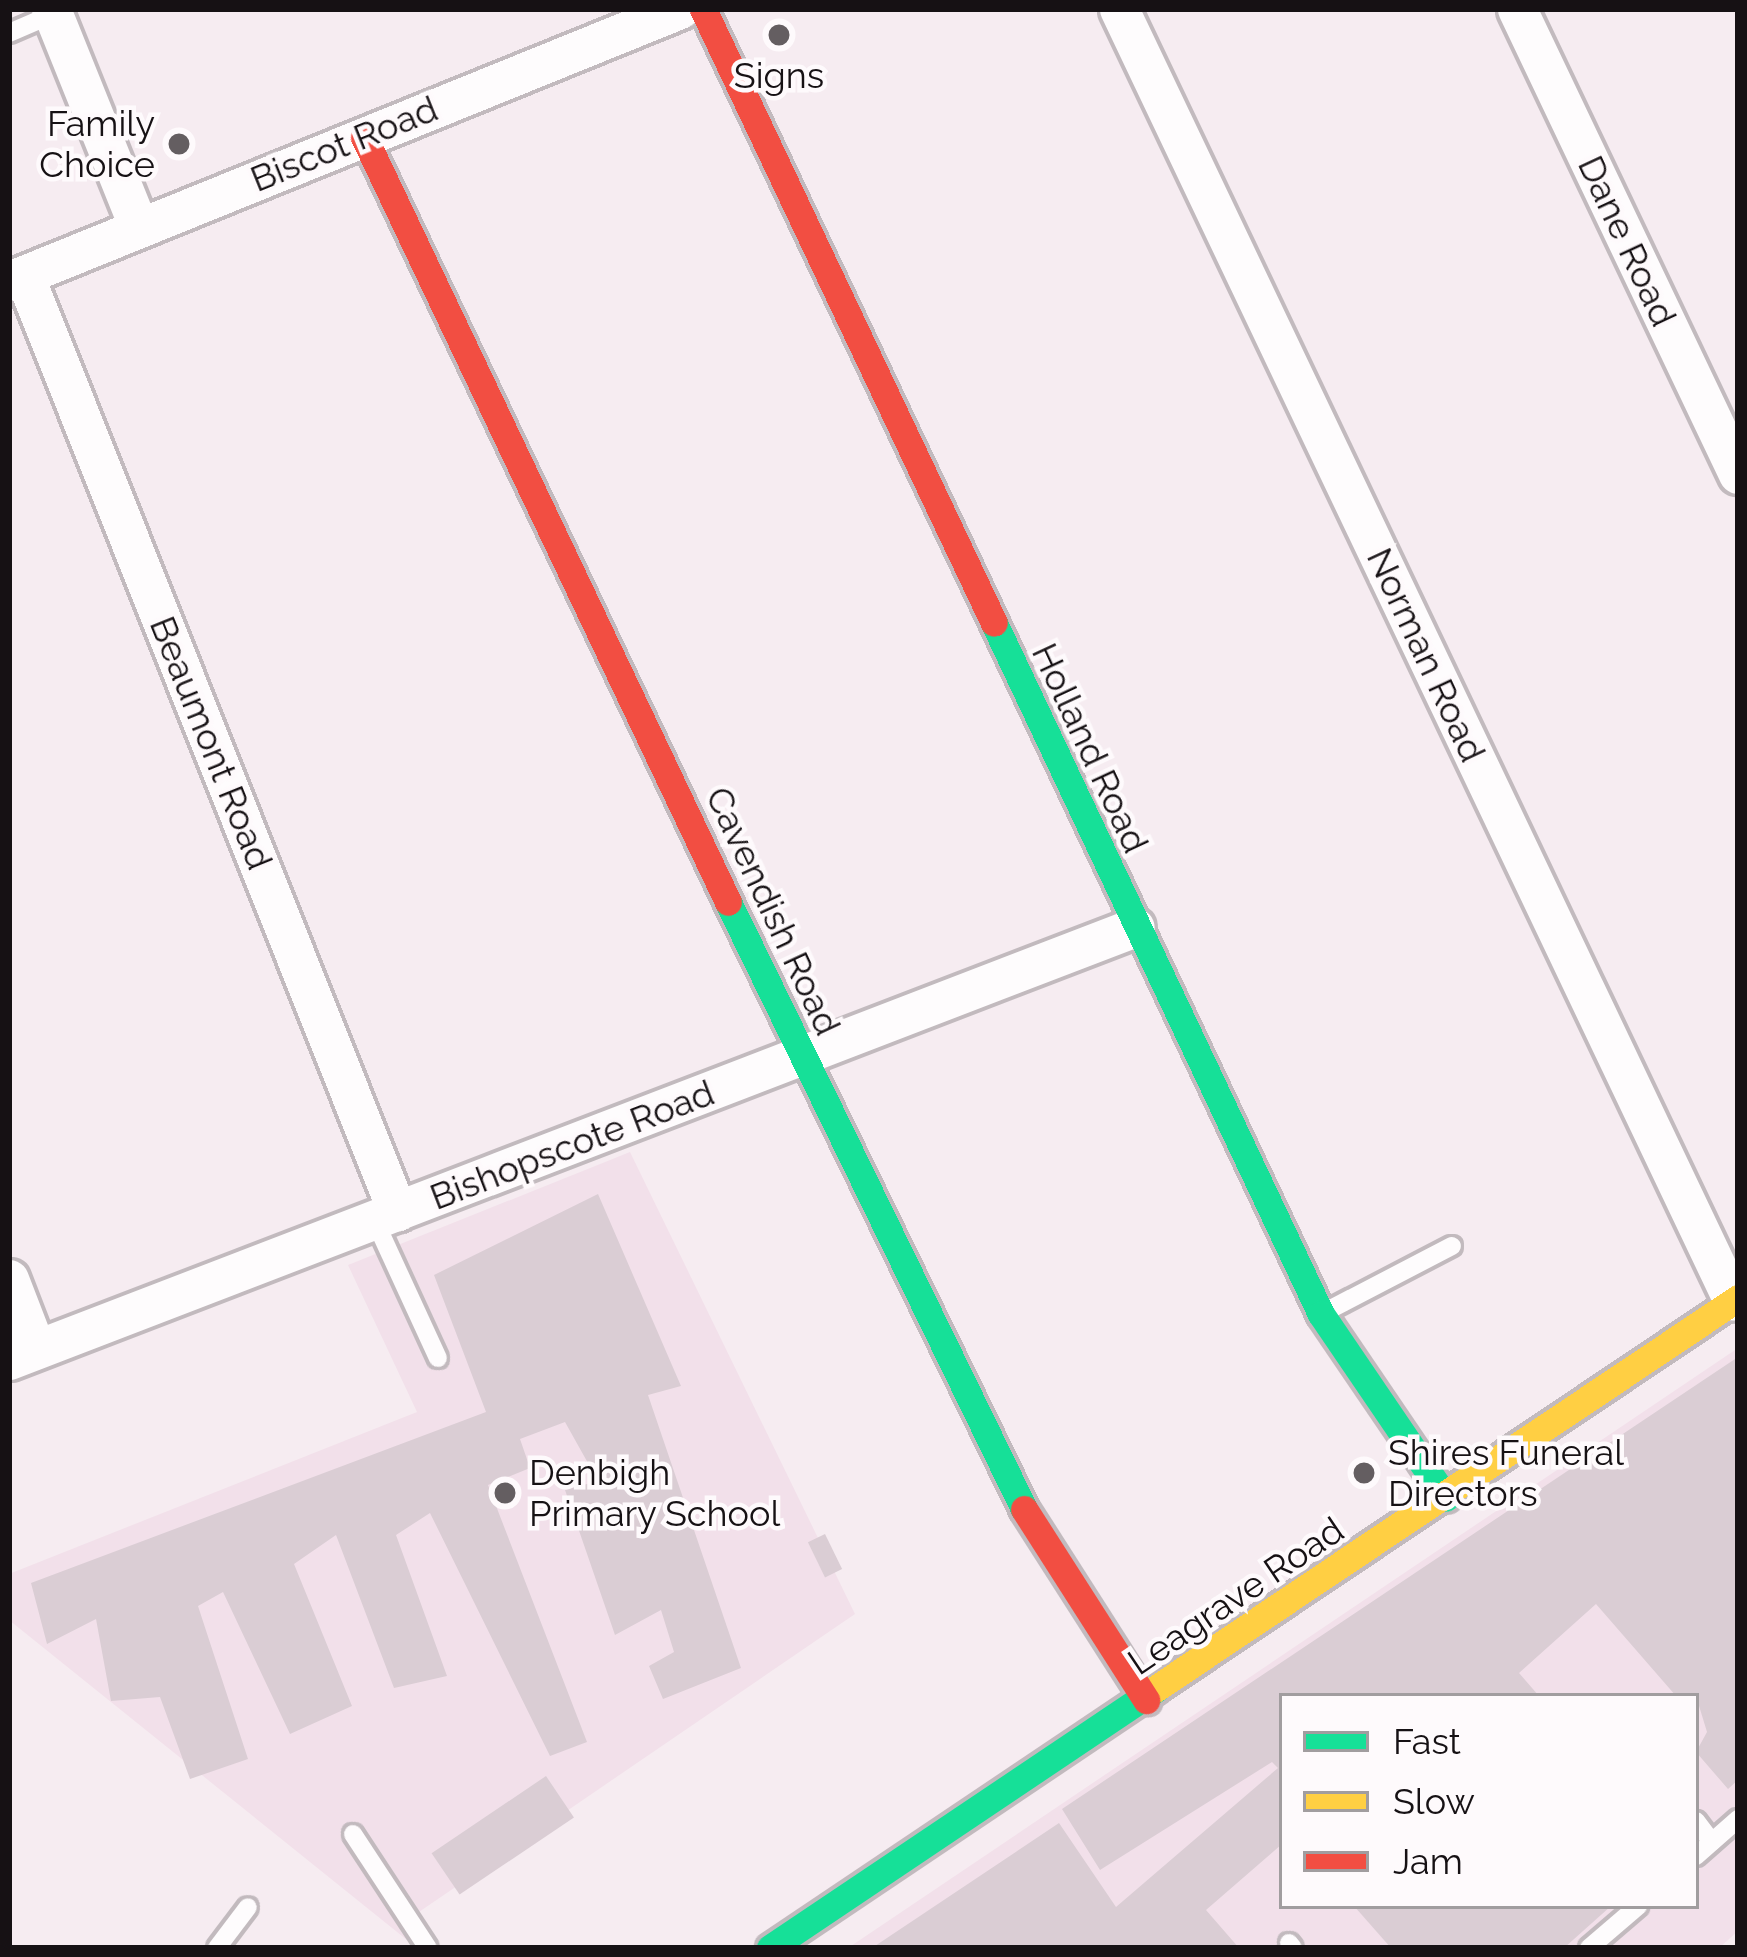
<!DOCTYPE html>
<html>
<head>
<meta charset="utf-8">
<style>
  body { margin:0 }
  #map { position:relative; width:1747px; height:1957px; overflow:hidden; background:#f6ecf1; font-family:Raleway,sans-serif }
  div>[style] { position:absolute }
  .built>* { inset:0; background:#f2e0ea }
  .building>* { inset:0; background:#dacdd4; transform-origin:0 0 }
  .roads { filter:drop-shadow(3px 0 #c2babe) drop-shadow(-3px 0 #c2babe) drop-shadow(0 3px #c2babe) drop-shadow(0 -3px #c2babe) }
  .lane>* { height:18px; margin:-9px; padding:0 9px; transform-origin:9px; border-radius:9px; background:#fefcfd }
  .street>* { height:39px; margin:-19.5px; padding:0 19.5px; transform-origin:19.5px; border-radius:19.5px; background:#fefcfd }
  .fast>* { height:27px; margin:-13.5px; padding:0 13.5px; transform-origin:13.5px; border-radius:13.5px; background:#16e098 }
  .slow>* { height:27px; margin:-13.5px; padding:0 13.5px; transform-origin:13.5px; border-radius:13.5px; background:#ffcf43 }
  .jam>* { height:27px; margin:-13.5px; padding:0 13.5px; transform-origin:13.5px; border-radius:13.5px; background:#f24e42 }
  .dots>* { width:33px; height:33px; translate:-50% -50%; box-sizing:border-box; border:6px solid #fefafc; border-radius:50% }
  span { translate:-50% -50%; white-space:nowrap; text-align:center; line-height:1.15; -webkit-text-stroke:9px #fefafc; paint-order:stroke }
  .poi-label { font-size:36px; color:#161114 }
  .right { translate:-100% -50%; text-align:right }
  .left { translate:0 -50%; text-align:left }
  .street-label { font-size:36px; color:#161114 }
  .frame { position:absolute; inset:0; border:12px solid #161114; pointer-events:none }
  .legend { position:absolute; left:1279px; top:1693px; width:420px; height:216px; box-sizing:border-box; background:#fefafc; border:3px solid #a19d9f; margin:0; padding:15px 21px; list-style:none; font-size:36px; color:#161114 }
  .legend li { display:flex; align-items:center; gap:24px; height:60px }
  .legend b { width:60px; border:3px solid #a19d9f }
</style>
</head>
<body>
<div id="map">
  <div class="built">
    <div style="clip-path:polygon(630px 1152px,855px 1614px,416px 1914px,437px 1948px,417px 1948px,9px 1620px,9px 1574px,417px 1412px,348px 1265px)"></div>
    <div style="clip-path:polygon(evenodd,1738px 1348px,1738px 1931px,1719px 1948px,848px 1948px,1738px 1348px,1282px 1696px,1696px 1696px,1696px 1906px,1282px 1906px,1282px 1696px)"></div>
  </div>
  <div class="building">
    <div style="clip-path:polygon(598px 1194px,681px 1386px,648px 1395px,741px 1668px,663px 1699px,649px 1666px,674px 1652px,661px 1610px,615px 1635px,565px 1490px,598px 1481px,565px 1422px,520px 1439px,530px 1468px,488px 1485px,587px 1742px,550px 1756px,430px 1513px,396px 1535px,447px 1676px,394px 1688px,336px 1535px,294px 1564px,352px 1706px,290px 1734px,223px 1592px,198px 1606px,248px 1759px,190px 1779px,160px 1697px,111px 1701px,96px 1619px,47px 1644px,31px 1583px,486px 1412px,434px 1275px)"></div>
    <div style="clip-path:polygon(1738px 1357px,1738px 1780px,1728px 1789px,1696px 1752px,1707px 1732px,1696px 1696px,1676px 1696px,1596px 1604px,1519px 1673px,1539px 1696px,1282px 1696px,1282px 1844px,1206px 1910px,1239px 1948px,872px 1948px,1059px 1823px,1116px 1907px,1278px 1768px,1272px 1762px,1100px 1870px,1062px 1809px)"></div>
    <div style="left:825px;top:1534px;width:39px;height:19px;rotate:64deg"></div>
    <div style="left:546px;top:1776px;width:50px;height:138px;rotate:56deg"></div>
    <div style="clip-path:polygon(1354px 1906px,1611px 1906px,1564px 1948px,1391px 1948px)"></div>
  </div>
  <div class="roads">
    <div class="lane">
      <div style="left:9px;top:33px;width:48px;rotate:-23.4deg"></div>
      <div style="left:374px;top:1219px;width:153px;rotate:65.3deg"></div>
      <div style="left:1325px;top:1312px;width:143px;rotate:-27.5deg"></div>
      <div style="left:1696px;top:1821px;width:26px;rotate:53deg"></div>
      <div style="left:353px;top:1834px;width:136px;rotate:56.7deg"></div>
      <div style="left:1696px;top:1856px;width:56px;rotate:-41.4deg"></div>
      <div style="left:1289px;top:1943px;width:6px;rotate:51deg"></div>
      <div style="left:217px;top:1948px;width:51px;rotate:-52.9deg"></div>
      <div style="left:1589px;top:1948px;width:65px;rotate:-40.6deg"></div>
    </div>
    <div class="street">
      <div style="left:51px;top:9px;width:236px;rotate:68.1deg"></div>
      <div style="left:1119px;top:9px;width:1430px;rotate:64.58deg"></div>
      <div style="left:1517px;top:9px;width:515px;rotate:64.58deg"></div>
      <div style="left:24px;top:275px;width:1008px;rotate:68.27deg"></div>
      <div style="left:9px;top:281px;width:724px;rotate:-22.07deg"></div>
      <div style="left:9px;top:1279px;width:75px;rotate:68.9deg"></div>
      <div style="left:9px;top:1360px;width:1206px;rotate:-21.03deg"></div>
    </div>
    <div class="fast">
      <div style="left:994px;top:623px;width:764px;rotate:64.68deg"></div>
      <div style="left:1321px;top:1314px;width:222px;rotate:55.8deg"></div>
      <div style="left:728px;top:902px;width:675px;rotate:64deg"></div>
      <div style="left:770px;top:1948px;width:464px;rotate:-33.9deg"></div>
    </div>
    <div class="slow">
      <div style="left:1155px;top:1689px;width:702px;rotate:-33.85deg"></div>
    </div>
    <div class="jam">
      <div style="left:703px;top:9px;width:679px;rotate:64.64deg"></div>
      <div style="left:364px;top:137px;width:847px;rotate:64.55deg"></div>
      <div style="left:1024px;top:1509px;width:227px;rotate:57.4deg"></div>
    </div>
  </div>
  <div class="dots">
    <div style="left:779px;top:35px;background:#645e61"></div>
    <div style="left:179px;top:144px;background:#645e61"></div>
    <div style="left:1364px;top:1473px;background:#645e61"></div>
    <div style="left:505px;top:1493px;background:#645e61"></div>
  </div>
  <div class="poi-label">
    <span style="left:779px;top:76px">Signs</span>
    <span class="right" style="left:155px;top:144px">Family<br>Choice</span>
    <span class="left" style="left:1388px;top:1473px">Shires Funeral<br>Directors</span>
    <span class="left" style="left:529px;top:1493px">Denbigh<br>Primary School</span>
  </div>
  <div class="street-label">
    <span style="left:344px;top:144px;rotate:-22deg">Biscot Road</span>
    <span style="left:1627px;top:241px;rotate:65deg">Dane Road</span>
    <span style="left:1426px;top:655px;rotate:65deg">Norman Road</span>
    <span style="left:211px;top:743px;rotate:68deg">Beaumont Road</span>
    <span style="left:1090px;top:748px;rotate:65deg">Holland Road</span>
    <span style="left:773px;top:911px;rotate:65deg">Cavendish Road</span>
    <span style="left:572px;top:1145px;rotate:-21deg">Bishopscote Road</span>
    <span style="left:1236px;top:1596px;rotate:-34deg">Leagrave Road</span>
  </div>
  <div class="frame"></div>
  <ul class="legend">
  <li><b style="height:15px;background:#16e098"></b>Fast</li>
  <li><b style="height:15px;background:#ffcf43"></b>Slow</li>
  <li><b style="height:15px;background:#f24e42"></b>Jam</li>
  </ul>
</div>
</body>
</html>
